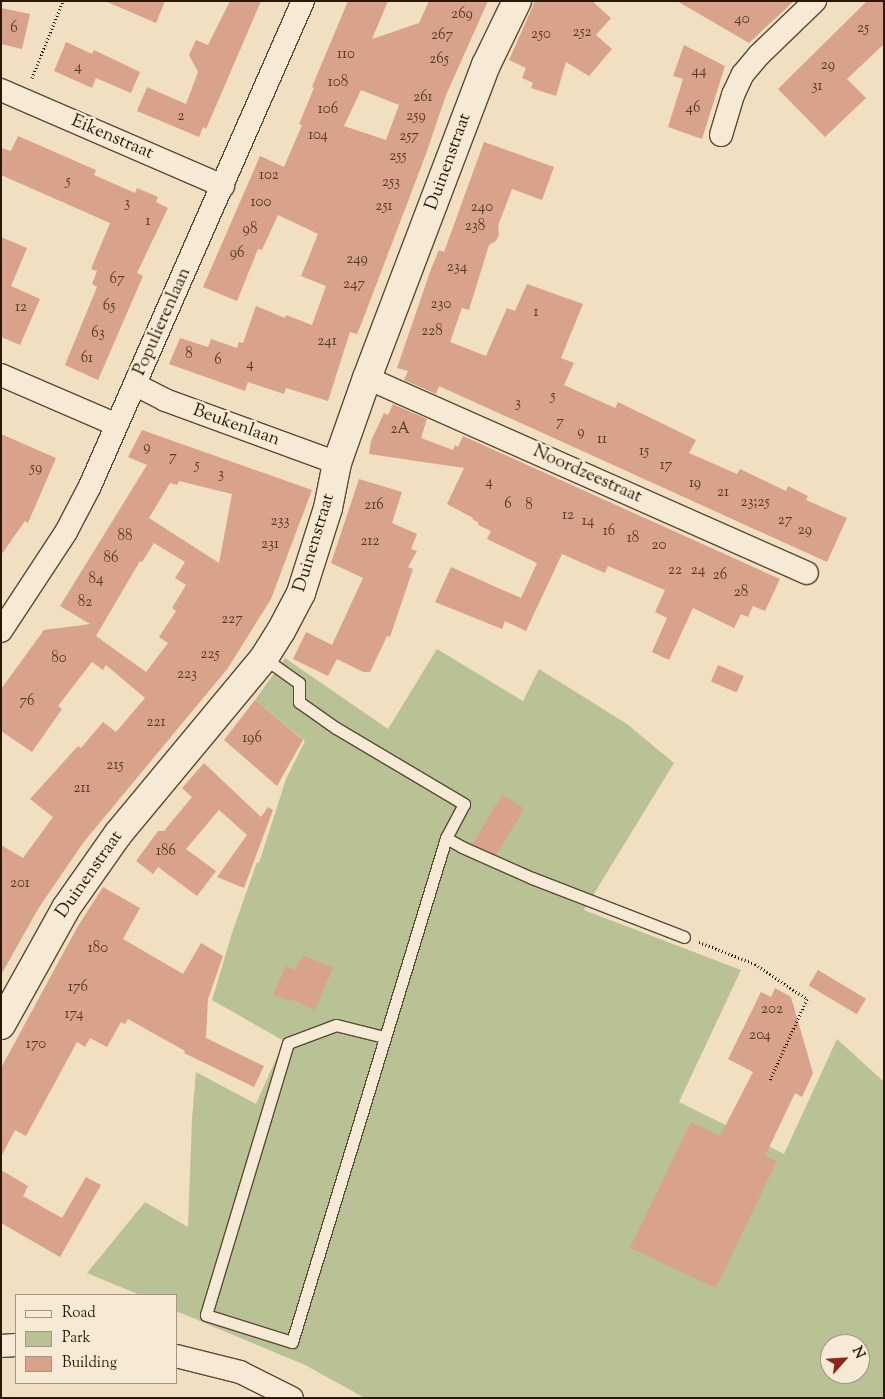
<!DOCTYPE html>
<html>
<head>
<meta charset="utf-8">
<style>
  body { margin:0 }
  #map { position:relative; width:885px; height:1399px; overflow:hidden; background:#f1dfc1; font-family:"Sorts Mill Goudy",serif }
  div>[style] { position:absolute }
  .green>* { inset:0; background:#b8c294 }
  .building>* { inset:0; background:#d8a38a; transform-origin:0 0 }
  .path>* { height:3px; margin-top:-1.5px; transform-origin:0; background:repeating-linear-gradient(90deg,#291904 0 1px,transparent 0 3.5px) }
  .roads { filter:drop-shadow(1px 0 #5b4a33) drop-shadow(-1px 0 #5b4a33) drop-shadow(0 1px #5b4a33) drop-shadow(0 -1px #5b4a33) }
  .service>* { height:11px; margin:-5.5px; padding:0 5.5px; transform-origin:5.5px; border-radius:5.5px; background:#f6ead7 }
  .minor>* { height:22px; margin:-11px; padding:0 11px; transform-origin:11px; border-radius:11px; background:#f6ead7 }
  .tertiary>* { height:28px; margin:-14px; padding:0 14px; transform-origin:14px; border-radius:14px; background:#f6ead7 }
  span { translate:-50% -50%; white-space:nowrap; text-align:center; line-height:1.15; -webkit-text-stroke:5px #f6ead7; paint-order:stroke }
  .number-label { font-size:15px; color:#553c26 }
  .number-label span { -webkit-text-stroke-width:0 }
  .street-label { font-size:18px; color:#291904 }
  .frame { position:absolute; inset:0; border:2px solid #291904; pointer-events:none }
  .legend { position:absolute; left:15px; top:1294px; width:162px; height:90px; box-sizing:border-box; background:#f6ead7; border:1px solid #a49683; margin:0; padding:6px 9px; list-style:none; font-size:15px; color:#291904 }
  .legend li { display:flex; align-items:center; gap:10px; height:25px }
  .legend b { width:25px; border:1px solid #a49683 }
  .north { position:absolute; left:820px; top:1334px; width:50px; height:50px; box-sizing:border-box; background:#f6ead7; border:1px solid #a49683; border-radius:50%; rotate:64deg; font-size:14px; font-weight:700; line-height:20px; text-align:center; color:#291904 }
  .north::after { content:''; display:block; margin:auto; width:18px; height:22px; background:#8f2418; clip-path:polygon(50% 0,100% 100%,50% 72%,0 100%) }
</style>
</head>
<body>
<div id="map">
  <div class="green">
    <div style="clip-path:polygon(evenodd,437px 649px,523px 701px,539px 669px,627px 724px,674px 763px,584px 910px,741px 970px,679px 1102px,784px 1154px,837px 1039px,884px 1082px,884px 1398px,365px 1398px,305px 1365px,176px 1311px,176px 1295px,140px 1295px,87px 1273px,145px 1202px,188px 1227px,192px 1119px,196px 1072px,256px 1104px,284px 1041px,212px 1000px,233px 930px,257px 862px,259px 863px,286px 779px,305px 741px,255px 700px,285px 658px,388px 729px,437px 649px,830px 1344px,860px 1344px,860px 1374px,830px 1374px,830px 1344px)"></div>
  </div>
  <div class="building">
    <div style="clip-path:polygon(105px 1px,165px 1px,156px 23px)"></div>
    <div style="clip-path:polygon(230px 1px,261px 1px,206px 129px,203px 127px,199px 137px,137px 111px,147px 87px,186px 104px,198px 72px,189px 55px,196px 40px,208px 45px)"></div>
    <div style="clip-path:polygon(evenodd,348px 1px,388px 1px,372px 39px,419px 23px,429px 1px,488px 1px,446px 95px,426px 154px,362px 322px,357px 334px,350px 332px,328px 401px,286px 388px,284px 394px,248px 382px,245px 391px,169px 364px,180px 338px,208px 347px,211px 339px,237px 348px,239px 342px,243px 343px,256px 306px,285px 318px,286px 315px,312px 325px,326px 286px,301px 276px,318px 234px,278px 215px,262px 250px,258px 249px,237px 301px,203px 287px,260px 156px,284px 167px,302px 125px,299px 124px,314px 88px,312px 87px,348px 1px,361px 90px,399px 105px,386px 140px,344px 126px,361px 90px)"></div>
    <div style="clip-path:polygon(535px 1px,592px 1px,611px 18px,596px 35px,612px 49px,589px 76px,566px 62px,556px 96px,531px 88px,533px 83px,522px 78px,526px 68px,509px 60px)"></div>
    <div style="clip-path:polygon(677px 1px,794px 1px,749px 43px)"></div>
    <div style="clip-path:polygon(867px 1px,884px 1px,884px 44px,847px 79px,866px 98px,825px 137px,778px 89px)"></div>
    <div style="clip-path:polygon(1px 8px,30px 14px,22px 49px,1px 44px)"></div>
    <div style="clip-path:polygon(66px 42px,92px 54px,94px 50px,140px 72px,131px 93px,96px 78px,92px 88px,54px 71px)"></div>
    <div style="clip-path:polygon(684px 45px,725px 66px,702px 139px,668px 127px,683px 79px,673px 76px)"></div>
    <div style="clip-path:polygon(18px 136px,96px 170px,94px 175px,135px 193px,137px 188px,158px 197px,156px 202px,168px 208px,137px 273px,143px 276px,98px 380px,65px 365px,97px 287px,92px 284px,97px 271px,91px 269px,110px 223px,1px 175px,1px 148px,11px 151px)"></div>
    <div style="clip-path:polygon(484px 142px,554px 167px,542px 200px,512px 189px,498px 226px,499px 235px,496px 241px,489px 245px,469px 310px,462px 308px,450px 342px,486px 356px,507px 308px,515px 311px,527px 284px,583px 304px,561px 358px,574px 363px,564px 385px,615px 408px,618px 402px,696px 440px,689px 453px,737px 474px,740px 469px,786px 491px,788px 486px,808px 496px,806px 500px,847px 518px,827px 562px,439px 386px,436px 394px,404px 380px,408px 371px,397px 368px,431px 269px,439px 250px,444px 252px)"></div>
    <div style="clip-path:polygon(1px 237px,27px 248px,11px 286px,40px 299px,20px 345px,1px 337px)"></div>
    <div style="clip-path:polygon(393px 404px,427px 419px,421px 438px,453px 450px,455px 445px,458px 447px,463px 436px,780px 579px,765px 611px,753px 606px,748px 617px,741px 614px,734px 628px,693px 608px,669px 660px,652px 652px,667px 618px,655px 612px,665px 590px,608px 566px,605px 573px,562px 554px,526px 631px,505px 621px,502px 629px,435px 602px,451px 567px,521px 598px,537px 563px,487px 539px,491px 531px,478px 525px,479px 523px,472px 519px,473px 518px,447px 504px,464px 468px,369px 454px,371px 441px,384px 413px,388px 415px)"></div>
    <div style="clip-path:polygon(evenodd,142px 430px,312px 490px,271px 599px,228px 668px,83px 843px,38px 909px,1px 975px,1px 845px,23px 858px,53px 817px,30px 799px,78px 746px,81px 748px,103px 722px,116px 732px,145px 698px,106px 665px,103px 670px,92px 662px,58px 706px,62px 709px,32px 752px,1px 731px,1px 689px,44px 630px,90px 624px,60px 606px,147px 465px,128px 457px,142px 430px,179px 481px,232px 494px,219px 563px,149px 518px,170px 483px,177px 485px,179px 481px,142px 430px,154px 543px,185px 562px,175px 578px,186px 585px,172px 608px,176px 611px,159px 637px,168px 643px,146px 672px,96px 636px,140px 561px,142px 562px,154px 543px)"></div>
    <div style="clip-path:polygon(1px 434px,56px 458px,28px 523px,25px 521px,1px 555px)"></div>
    <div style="clip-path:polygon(359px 479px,402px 492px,392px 523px,417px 534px,411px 549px,417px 551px,408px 567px,413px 569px,390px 637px,387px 636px,370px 672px,363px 672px,337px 659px,328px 676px,293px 659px,306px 632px,332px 645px,363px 578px,331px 563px)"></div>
    <div style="left:718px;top:665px;width:28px;height:18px;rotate:23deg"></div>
    <div style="clip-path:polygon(255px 700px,303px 740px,277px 786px,224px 740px)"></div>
    <div style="clip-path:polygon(204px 763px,261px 817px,268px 807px,273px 810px,244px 888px,217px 877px,247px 835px,219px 810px,186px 849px,216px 871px,197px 896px,158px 867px,153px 874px,136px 861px,158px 831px,164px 831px,192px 797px,182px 788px)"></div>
    <div style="left:502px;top:795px;width:26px;height:57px;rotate:31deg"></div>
    <div style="clip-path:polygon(103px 887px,140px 908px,123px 939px,183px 974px,201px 943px,223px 956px,208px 999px,206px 1038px,264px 1066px,254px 1087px,184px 1053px,185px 1051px,128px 1019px,125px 1024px,121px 1022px,107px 1047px,90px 1038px,85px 1047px,77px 1042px,26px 1136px,15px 1130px,1px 1157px,1px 1068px,78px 926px)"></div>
    <div style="clip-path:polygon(303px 955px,333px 968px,315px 1010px,291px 999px,289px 1001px,273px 995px,286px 966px,295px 970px)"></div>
    <div style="left:818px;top:970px;width:56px;height:18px;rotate:31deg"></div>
    <div style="clip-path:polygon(775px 988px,791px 997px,813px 1073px,802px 1097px,795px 1093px,765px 1156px,777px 1161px,716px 1288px,630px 1248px,691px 1122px,720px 1136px,753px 1072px,728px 1059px,761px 992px,771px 997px)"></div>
    <div style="clip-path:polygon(1px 1170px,28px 1186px,23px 1196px,62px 1218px,86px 1177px,101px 1185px,60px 1257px,1px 1223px)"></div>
  </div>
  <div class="path">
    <div style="left:32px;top:78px;width:83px;rotate:-68.1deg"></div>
    <div style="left:699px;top:942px;width:60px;rotate:21.4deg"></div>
    <div style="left:755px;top:964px;width:63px;rotate:33.9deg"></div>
    <div style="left:807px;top:999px;width:89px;rotate:114.6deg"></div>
  </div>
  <div class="roads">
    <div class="service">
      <div style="left:264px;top:658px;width:43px;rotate:35.5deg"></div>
      <div style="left:299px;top:683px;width:19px;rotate:90deg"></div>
      <div style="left:299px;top:702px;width:45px;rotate:35.1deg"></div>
      <div style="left:336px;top:728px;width:149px;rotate:30.7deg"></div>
      <div style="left:464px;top:804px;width:38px;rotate:118deg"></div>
      <div style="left:446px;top:838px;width:18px;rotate:29deg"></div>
      <div style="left:462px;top:847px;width:77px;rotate:23.9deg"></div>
      <div style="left:532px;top:878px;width:163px;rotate:21.2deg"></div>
      <div style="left:384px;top:1037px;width:49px;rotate:-166deg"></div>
      <div style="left:336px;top:1025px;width:51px;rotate:159.4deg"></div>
      <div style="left:288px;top:1043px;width:284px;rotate:106.8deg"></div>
      <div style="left:206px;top:1315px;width:90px;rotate:17.4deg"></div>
      <div style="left:292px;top:1342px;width:527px;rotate:-73.01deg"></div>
    </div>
    <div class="minor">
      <div style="left:1px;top:90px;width:242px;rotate:23.4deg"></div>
      <div style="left:721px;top:135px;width:42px;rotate:-73.3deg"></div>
      <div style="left:733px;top:95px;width:23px;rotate:-65deg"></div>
      <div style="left:743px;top:74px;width:25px;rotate:-50deg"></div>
      <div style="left:759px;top:55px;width:78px;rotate:-44deg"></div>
      <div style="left:1px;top:375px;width:126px;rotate:23.3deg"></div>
      <div style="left:367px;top:378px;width:481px;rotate:23.9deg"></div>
      <div style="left:136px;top:385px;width:33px;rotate:27deg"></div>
      <div style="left:165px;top:400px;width:183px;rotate:20.1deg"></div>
      <div style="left:1px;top:631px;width:118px;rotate:-56.7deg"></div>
      <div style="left:66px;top:532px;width:52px;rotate:-62.4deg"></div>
      <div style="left:90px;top:486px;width:530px;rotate:-66.29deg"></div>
      <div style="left:1px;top:1346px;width:15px;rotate:-4deg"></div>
      <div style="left:176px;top:1356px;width:66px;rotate:14deg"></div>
      <div style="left:240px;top:1372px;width:58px;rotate:26.6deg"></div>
    </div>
    <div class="tertiary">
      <div style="left:1px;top:1025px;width:134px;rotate:-60.9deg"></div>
      <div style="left:66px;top:908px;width:90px;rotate:-54.9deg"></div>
      <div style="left:118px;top:834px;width:229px;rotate:-50.3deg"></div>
      <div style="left:264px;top:658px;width:32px;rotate:-58deg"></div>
      <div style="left:281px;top:631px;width:43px;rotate:-62.2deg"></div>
      <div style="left:301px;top:593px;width:89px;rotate:-72.4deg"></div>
      <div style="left:328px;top:508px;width:46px;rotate:-78.7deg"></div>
      <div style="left:337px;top:463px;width:90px;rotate:-70.6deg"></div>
      <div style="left:367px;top:378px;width:335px;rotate:-69.2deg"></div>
      <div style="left:486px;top:65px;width:71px;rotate:-64.2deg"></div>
    </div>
  </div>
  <div class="number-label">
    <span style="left:462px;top:15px">269</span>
    <span style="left:742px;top:20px">40</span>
    <span style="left:14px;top:29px">6</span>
    <span style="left:863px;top:29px">25</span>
    <span style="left:582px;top:33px">252</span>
    <span style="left:541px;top:35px">250</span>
    <span style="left:442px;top:36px">267</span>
    <span style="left:346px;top:55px">110</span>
    <span style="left:439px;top:60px">265</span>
    <span style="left:828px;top:66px">29</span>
    <span style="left:78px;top:68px">4</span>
    <span style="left:699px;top:72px">44</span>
    <span style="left:338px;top:83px">108</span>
    <span style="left:817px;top:87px">31</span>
    <span style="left:423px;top:98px">261</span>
    <span style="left:693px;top:109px">46</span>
    <span style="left:328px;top:110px">106</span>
    <span style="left:181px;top:117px">2</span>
    <span style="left:416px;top:117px">259</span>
    <span style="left:318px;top:136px">104</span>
    <span style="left:409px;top:137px">257</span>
    <span style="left:398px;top:157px">255</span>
    <span style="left:269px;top:176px">102</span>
    <span style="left:68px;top:182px">5</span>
    <span style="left:391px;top:183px">253</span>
    <span style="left:261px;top:203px">100</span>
    <span style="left:127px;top:204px">3</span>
    <span style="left:384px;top:207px">251</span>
    <span style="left:482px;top:208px">240</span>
    <span style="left:148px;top:222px">1</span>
    <span style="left:475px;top:227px">238</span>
    <span style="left:250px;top:230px">98</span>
    <span style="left:237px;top:254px">96</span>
    <span style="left:357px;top:260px">249</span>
    <span style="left:457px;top:268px">234</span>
    <span style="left:117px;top:280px">67</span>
    <span style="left:354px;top:285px">247</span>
    <span style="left:441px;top:305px">230</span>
    <span style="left:109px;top:307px">65</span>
    <span style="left:21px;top:308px">12</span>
    <span style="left:536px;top:313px">1</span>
    <span style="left:432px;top:332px">228</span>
    <span style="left:98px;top:334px">63</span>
    <span style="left:327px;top:342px">241</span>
    <span style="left:189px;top:355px">8</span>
    <span style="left:87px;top:359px">61</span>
    <span style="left:218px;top:361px">6</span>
    <span style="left:250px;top:365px">4</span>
    <span style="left:553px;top:397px">5</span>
    <span style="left:518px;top:404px">3</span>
    <span style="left:560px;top:423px">7</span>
    <span style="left:400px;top:430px">2A</span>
    <span style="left:581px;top:433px">9</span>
    <span style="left:602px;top:440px">11</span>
    <span style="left:147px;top:448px">9</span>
    <span style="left:644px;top:452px">15</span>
    <span style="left:173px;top:458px">7</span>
    <span style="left:197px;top:466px">5</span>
    <span style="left:666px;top:466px">17</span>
    <span style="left:36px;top:469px">59</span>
    <span style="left:221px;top:475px">3</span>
    <span style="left:489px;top:483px">4</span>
    <span style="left:695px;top:484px">19</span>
    <span style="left:723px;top:493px">21</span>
    <span style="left:755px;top:503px">23;25</span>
    <span style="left:508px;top:505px">6</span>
    <span style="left:374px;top:506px">216</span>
    <span style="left:529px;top:506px">8</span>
    <span style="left:568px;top:516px">12</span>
    <span style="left:785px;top:521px">27</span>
    <span style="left:280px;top:522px">233</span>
    <span style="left:588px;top:522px">14</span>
    <span style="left:805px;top:531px">29</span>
    <span style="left:609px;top:532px">16</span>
    <span style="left:125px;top:537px">88</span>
    <span style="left:633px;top:539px">18</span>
    <span style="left:370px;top:542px">212</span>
    <span style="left:270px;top:545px">231</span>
    <span style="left:659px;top:546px">20</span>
    <span style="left:111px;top:559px">86</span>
    <span style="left:675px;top:571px">22</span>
    <span style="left:698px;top:571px">24</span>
    <span style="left:720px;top:576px">26</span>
    <span style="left:96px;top:580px">84</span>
    <span style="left:741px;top:593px">28</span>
    <span style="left:85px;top:603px">82</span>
    <span style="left:232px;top:620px">227</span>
    <span style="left:210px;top:655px">225</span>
    <span style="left:59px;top:659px">80</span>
    <span style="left:187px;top:675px">223</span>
    <span style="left:27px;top:702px">76</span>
    <span style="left:156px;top:723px">221</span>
    <span style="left:252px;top:739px">196</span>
    <span style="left:115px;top:766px">215</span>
    <span style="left:82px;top:789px">211</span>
    <span style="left:166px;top:852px">186</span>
    <span style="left:20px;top:884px">201</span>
    <span style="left:98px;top:949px">180</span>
    <span style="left:78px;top:988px">176</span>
    <span style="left:772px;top:1010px">202</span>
    <span style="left:74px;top:1015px">174</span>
    <span style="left:760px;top:1036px">204</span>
    <span style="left:36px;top:1045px">170</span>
  </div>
  <div class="street-label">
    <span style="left:112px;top:138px;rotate:23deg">Eikenstraat</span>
    <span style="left:449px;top:162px;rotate:-70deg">Duinenstraat</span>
    <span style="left:163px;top:322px;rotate:-66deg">Populierenlaan</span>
    <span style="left:236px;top:426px;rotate:20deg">Beukenlaan</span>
    <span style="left:587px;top:475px;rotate:24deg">Noordzeestraat</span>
    <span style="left:315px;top:543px;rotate:-73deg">Duinenstraat</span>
    <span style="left:90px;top:875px;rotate:-55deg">Duinenstraat</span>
  </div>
  <div class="frame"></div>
  <ul class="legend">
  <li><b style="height:6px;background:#f6ead7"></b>Road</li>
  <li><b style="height:14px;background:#b8c294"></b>Park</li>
  <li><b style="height:14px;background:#d8a38a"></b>Building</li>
  </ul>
  <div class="north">N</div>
</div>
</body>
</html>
